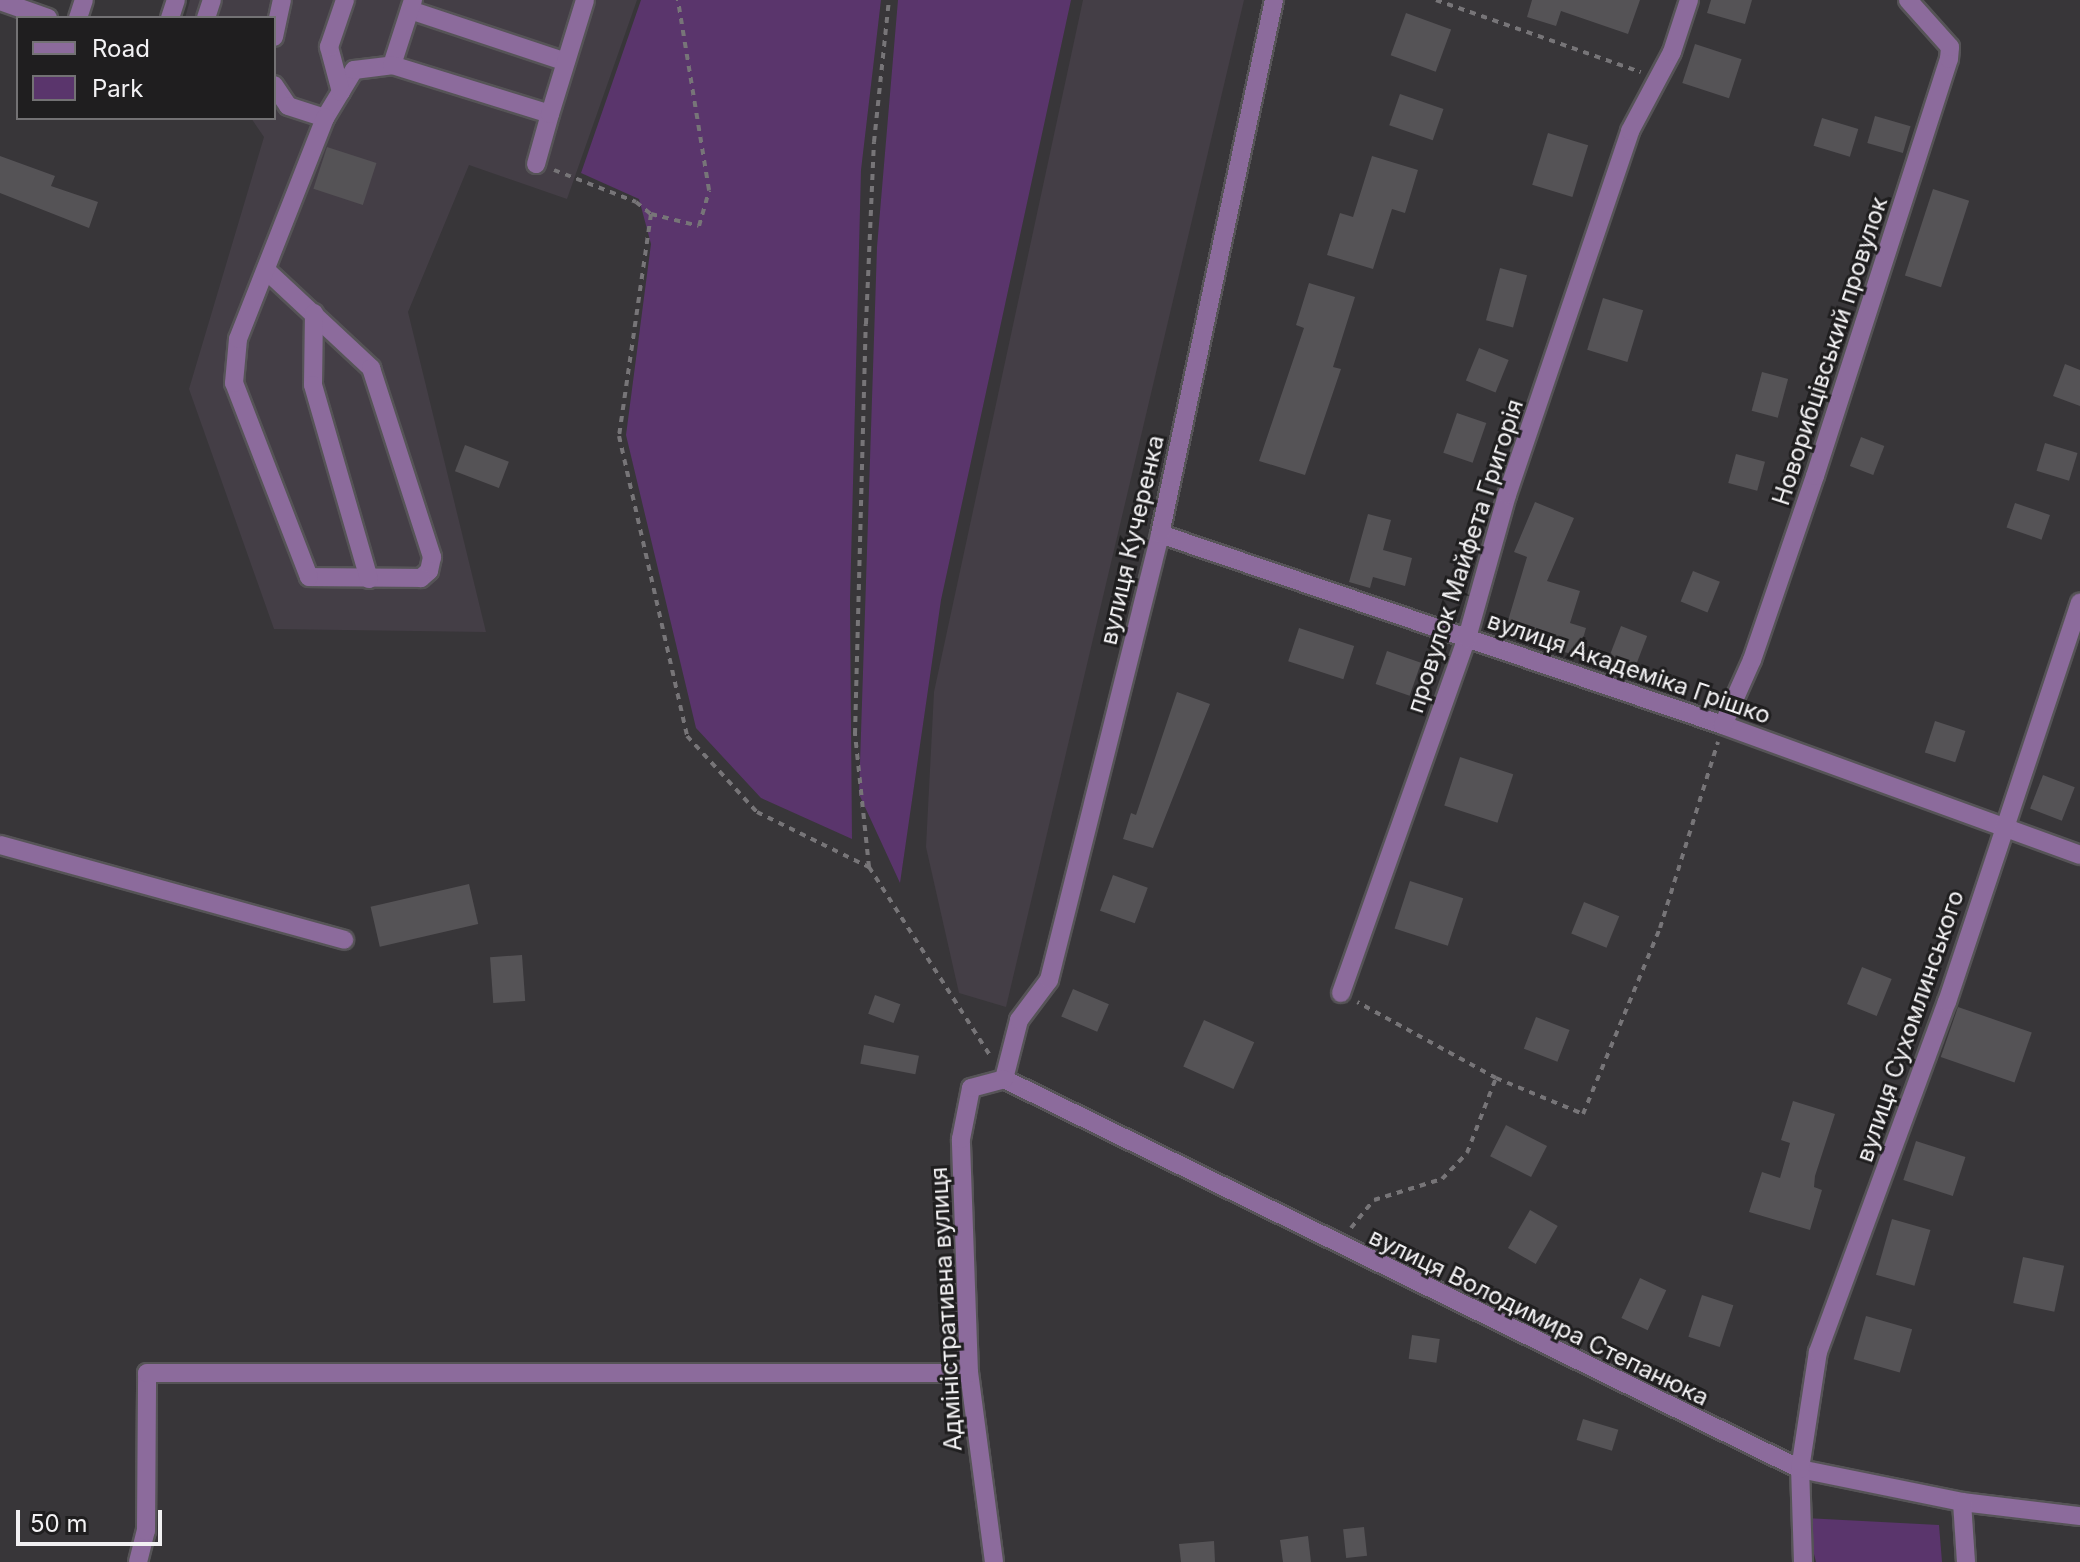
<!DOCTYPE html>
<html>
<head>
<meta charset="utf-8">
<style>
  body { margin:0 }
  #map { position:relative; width:2080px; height:1562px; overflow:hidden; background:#383639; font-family:Inter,sans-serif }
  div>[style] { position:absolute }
  .built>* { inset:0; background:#443e46 }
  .green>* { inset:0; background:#5a356c }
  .building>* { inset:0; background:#555356; transform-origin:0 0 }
  .path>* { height:4px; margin-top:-2px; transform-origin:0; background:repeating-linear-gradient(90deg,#777578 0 6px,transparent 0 12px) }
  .roads { filter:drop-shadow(2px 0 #565457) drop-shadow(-2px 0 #565457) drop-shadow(0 2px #565457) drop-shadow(0 -2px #565457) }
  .minor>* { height:18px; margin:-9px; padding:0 9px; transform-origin:9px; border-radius:9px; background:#8c6b9c }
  span { translate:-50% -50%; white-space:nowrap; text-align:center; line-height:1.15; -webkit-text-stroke:6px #1f1e1f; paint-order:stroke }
  .street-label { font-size:24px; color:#f2f1f3 }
  .legend { position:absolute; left:16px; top:16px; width:260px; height:104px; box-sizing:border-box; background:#1f1e1f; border:2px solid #737274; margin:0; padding:10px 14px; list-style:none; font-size:24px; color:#f2f1f3 }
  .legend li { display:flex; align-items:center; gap:16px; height:40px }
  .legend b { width:40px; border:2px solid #737274 }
  .scale { position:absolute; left:16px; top:1510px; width:146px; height:36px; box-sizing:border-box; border:4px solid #f2f1f3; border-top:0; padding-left:10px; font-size:24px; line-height:28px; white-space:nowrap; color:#f2f1f3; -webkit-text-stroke:6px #1f1e1f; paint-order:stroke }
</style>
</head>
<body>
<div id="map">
  <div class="built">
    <div style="clip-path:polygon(190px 0,637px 0,567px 199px,469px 165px,408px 312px,486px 632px,274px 629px,189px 389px,264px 137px,251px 118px,274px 118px,274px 18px,185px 18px)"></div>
    <div style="clip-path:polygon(1083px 0,1244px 0,1006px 1007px,959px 993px,926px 847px,934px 692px)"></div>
  </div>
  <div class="green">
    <div style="clip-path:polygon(641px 0,881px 0,861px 170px,850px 601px,852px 839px,761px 798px,696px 728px,626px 435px,651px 244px,639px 199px,581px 173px)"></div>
    <div style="clip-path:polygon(898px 0,1071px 0,941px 600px,900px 883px,859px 794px,877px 247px)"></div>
    <div style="clip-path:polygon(1805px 1518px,1939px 1525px,1942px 1562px,1816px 1562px)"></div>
  </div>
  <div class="building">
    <div style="clip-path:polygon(1532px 0,1640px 0,1628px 34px,1561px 11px,1556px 26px,1527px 17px)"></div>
    <div style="clip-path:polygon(1711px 0,1752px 0,1745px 24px,1707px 13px)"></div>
    <div style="left:1406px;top:13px;width:48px;height:45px;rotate:20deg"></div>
    <div style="left:1695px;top:44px;width:49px;height:41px;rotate:18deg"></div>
    <div style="left:1400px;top:94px;width:46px;height:33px;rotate:19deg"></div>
    <div style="left:1875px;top:116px;width:37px;height:28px;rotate:16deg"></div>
    <div style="left:1822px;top:118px;width:38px;height:29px;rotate:17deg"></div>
    <div style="left:1548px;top:133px;width:42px;height:54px;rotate:17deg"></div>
    <div style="left:327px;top:147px;width:52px;height:44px;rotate:18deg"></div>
    <div style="clip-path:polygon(0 156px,55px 176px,51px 186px,98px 202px,89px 228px,0 193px)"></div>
    <div style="clip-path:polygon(1372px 156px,1418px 170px,1405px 213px,1392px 209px,1373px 269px,1327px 255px,1340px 213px,1353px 217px)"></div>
    <div style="left:1933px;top:189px;width:38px;height:91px;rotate:18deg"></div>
    <div style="left:1500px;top:268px;width:28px;height:54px;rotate:15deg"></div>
    <div style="clip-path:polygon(1309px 283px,1355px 297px,1333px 367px,1341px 369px,1305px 475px,1259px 461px,1304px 328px,1296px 325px)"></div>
    <div style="left:1603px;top:298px;width:42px;height:54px;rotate:17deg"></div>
    <div style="left:1479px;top:348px;width:32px;height:35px;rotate:22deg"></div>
    <div style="clip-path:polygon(2065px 364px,2080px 370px,2080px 406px,2053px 396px)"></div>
    <div style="left:1762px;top:372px;width:27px;height:40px;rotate:15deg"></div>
    <div style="left:1457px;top:413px;width:31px;height:42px;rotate:19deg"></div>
    <div style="left:1861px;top:437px;width:25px;height:31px;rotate:21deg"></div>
    <div style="left:2045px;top:443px;width:34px;height:29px;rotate:17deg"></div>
    <div style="left:465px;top:445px;width:47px;height:28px;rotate:21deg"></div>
    <div style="left:1736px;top:454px;width:30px;height:30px;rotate:15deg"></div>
    <div style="clip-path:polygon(1535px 502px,1574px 518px,1547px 581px,1580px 591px,1570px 623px,1586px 628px,1578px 656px,1504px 634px,1527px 557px,1514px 552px)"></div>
    <div style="left:2015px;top:503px;width:37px;height:26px;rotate:19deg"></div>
    <div style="clip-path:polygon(1368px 514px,1391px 520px,1383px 550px,1412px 558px,1405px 586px,1373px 577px,1370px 588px,1349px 582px)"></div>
    <div style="left:1693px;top:571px;width:29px;height:33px;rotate:22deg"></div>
    <div style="left:1621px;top:626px;width:28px;height:31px;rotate:21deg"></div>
    <div style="left:1299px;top:628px;width:58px;height:35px;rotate:18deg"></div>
    <div style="left:1387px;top:651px;width:36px;height:35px;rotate:19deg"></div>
    <div style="clip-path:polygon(1177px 692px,1210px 704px,1153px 848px,1123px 839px,1131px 813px,1136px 815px)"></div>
    <div style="left:1935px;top:721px;width:32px;height:33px;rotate:18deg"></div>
    <div style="left:1460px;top:757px;width:56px;height:51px;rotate:18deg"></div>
    <div style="left:2043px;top:775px;width:34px;height:36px;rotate:21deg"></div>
    <div style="left:1113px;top:875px;width:37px;height:38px;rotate:20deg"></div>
    <div style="left:1410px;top:881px;width:56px;height:50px;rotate:18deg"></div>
    <div style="left:469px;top:884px;width:41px;height:101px;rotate:77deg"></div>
    <div style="left:1584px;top:902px;width:38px;height:34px;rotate:22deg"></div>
    <div style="left:522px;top:955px;width:46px;height:32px;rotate:86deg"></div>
    <div style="left:1862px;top:967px;width:32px;height:40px;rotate:22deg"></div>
    <div style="left:1073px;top:989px;width:39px;height:30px;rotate:23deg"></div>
    <div style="left:875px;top:995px;width:27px;height:20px;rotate:20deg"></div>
    <div style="left:1958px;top:1007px;width:78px;height:53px;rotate:19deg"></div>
    <div style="left:1536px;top:1017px;width:36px;height:34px;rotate:21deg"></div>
    <div style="left:1204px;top:1020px;width:55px;height:51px;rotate:24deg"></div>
    <div style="left:864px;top:1045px;width:56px;height:19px;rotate:11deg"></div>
    <div style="clip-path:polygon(1793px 1101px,1835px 1114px,1815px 1176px,1814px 1187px,1822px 1190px,1810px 1230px,1749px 1212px,1762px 1172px,1780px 1178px,1790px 1143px,1781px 1140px)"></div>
    <div style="left:1506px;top:1125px;width:46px;height:35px;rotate:27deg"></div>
    <div style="left:1916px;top:1141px;width:52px;height:41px;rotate:18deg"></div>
    <div style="left:1530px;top:1210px;width:32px;height:44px;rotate:30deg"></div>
    <div style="left:1892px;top:1219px;width:40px;height:58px;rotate:16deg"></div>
    <div style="left:2023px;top:1257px;width:42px;height:47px;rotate:12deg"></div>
    <div style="left:1640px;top:1278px;width:29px;height:44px;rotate:25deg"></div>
    <div style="left:1702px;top:1295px;width:33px;height:44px;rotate:18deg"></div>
    <div style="left:1866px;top:1316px;width:48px;height:45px;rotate:16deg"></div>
    <div style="left:1412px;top:1335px;width:28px;height:24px;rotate:8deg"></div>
    <div style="left:1583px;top:1419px;width:37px;height:22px;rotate:17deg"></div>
    <div style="left:1364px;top:1527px;width:29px;height:21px;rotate:84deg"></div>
    <div style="clip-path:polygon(1308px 1536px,1311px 1562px,1283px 1562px,1280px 1540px)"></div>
    <div style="clip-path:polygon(1214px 1541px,1215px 1562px,1181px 1562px,1179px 1544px)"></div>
  </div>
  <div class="path">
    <div style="left:1436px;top:0;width:217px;rotate:19.4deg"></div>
    <div style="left:554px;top:170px;width:88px;rotate:21.3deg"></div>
    <div style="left:636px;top:202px;width:19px;rotate:39deg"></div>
    <div style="left:651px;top:214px;width:224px;rotate:98.2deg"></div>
    <div style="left:619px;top:436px;width:308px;rotate:77.2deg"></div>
    <div style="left:687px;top:736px;width:103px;rotate:47.4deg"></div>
    <div style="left:757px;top:812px;width:125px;rotate:26.2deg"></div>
    <div style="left:869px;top:867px;width:226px;rotate:57.3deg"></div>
    <div style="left:651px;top:214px;width:49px;rotate:14deg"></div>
    <div style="left:699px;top:226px;width:37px;rotate:-74deg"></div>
    <div style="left:709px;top:190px;width:193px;rotate:-99.3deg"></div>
    <div style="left:869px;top:867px;width:134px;rotate:-96deg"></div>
    <div style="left:855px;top:734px;width:410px;rotate:-88.5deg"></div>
    <div style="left:866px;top:324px;width:182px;rotate:-87.5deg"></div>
    <div style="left:874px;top:142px;width:143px;rotate:-84deg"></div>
    <div style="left:1496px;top:1078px;width:94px;rotate:22.5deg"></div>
    <div style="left:1583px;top:1114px;width:201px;rotate:-67.5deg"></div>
    <div style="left:1660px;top:928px;width:195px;rotate:-72.7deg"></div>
    <div style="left:1351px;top:1228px;width:36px;rotate:-51deg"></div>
    <div style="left:1374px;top:1200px;width:71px;rotate:-17.2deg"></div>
    <div style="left:1442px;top:1179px;width:36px;rotate:-46deg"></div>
    <div style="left:1467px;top:1153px;width:80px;rotate:-68.9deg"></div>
    <div style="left:1496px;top:1078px;width:158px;rotate:-151.3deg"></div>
  </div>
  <div class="roads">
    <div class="minor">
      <div style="left:0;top:1px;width:51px;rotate:19.5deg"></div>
      <div style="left:410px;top:10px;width:164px;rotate:18.4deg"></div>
      <div style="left:78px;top:18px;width:19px;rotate:-72deg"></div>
      <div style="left:170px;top:18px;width:19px;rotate:-72deg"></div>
      <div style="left:206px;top:18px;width:19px;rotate:-72deg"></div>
      <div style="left:274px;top:37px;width:38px;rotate:-78deg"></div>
      <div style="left:392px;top:65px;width:68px;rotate:-72.1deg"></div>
      <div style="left:274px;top:85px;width:25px;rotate:56deg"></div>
      <div style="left:288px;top:106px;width:39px;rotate:18deg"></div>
      <div style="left:325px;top:118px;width:56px;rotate:-58.9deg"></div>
      <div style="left:354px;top:70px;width:38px;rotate:-7deg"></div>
      <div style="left:392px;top:65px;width:165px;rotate:17.2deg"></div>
      <div style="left:550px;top:114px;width:52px;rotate:105.6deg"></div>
      <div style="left:341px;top:92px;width:47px;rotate:-104.9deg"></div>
      <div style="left:329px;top:47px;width:50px;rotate:-71.2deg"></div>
      <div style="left:550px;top:114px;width:119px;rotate:-72.9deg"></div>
      <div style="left:266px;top:270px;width:144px;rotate:43deg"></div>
      <div style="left:371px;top:368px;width:199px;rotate:72.1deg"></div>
      <div style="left:432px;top:557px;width:14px;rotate:102deg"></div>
      <div style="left:429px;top:571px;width:11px;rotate:139deg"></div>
      <div style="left:421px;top:578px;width:112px;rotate:-179.5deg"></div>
      <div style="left:309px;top:577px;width:208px;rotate:-111.1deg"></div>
      <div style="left:234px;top:383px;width:44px;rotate:-84.8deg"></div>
      <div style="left:238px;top:339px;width:238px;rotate:-68.5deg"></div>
      <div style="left:314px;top:313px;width:72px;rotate:90.8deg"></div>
      <div style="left:313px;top:385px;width:202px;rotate:73.9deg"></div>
      <div style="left:1160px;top:534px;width:595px;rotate:18.74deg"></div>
      <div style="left:1723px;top:725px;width:380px;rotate:20deg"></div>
      <div style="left:1723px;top:725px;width:71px;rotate:-66deg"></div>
      <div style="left:1752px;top:660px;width:194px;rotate:-71.1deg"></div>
      <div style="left:1815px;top:476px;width:438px;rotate:-72.2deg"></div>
      <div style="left:1949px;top:59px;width:12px;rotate:-85deg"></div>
      <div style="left:1950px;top:47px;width:63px;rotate:-131.8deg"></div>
      <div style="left:0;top:845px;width:357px;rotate:15.4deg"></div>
      <div style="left:1341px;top:993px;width:377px;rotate:-70.5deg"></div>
      <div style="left:1467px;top:638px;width:148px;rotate:-74.4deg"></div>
      <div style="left:1507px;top:495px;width:384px;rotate:-71.3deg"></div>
      <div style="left:1630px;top:131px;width:89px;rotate:-62deg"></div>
      <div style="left:1672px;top:52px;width:55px;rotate:-71.9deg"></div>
      <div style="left:1004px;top:1079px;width:886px;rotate:26.1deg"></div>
      <div style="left:1800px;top:1469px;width:165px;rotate:11.5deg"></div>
      <div style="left:1962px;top:1502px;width:119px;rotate:6.8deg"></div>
      <div style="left:1004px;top:1079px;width:61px;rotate:-75.7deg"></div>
      <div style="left:1019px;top:1020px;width:50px;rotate:-53.1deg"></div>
      <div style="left:1049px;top:980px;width:460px;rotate:-76deg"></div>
      <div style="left:1160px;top:534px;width:546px;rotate:-77.95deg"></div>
      <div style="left:1962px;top:1502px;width:60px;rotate:86.2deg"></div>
      <div style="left:138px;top:1562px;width:32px;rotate:-76deg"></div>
      <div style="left:146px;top:1531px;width:158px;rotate:-89.6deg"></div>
      <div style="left:147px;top:1373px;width:822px"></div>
      <div style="left:994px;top:1562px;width:191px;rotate:-97.5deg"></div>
      <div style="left:969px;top:1373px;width:234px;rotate:-92deg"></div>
      <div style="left:961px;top:1139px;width:52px;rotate:-78.9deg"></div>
      <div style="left:971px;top:1088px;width:34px;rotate:-15deg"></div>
      <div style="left:1803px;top:1562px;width:93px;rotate:-91.8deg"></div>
      <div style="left:1800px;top:1469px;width:118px;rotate:-81.3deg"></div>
      <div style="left:1818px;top:1352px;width:373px;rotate:-69.8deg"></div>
      <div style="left:1947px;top:1002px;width:421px;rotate:-71.6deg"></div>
    </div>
  </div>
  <div class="street-label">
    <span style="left:1830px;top:351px;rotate:-72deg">Новорибцівський провулок</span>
    <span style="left:1132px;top:540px;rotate:-77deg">вулиця Кучеренка</span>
    <span style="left:1465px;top:556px;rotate:-72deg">провулок Майфета Григорія</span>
    <span style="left:1629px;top:668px;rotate:19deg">вулиця Академіка Грішко</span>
    <span style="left:1910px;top:1026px;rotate:-71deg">вулиця Сухомлинського</span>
    <span style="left:946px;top:1309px;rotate:-93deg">Адміністративна вулиця</span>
    <span style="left:1539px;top:1317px;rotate:26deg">вулиця Володимира Степанюка</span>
  </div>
  <ul class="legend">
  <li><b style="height:10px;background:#8c6b9c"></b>Road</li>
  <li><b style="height:22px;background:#5a356c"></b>Park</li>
  </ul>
  <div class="scale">50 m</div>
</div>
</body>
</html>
